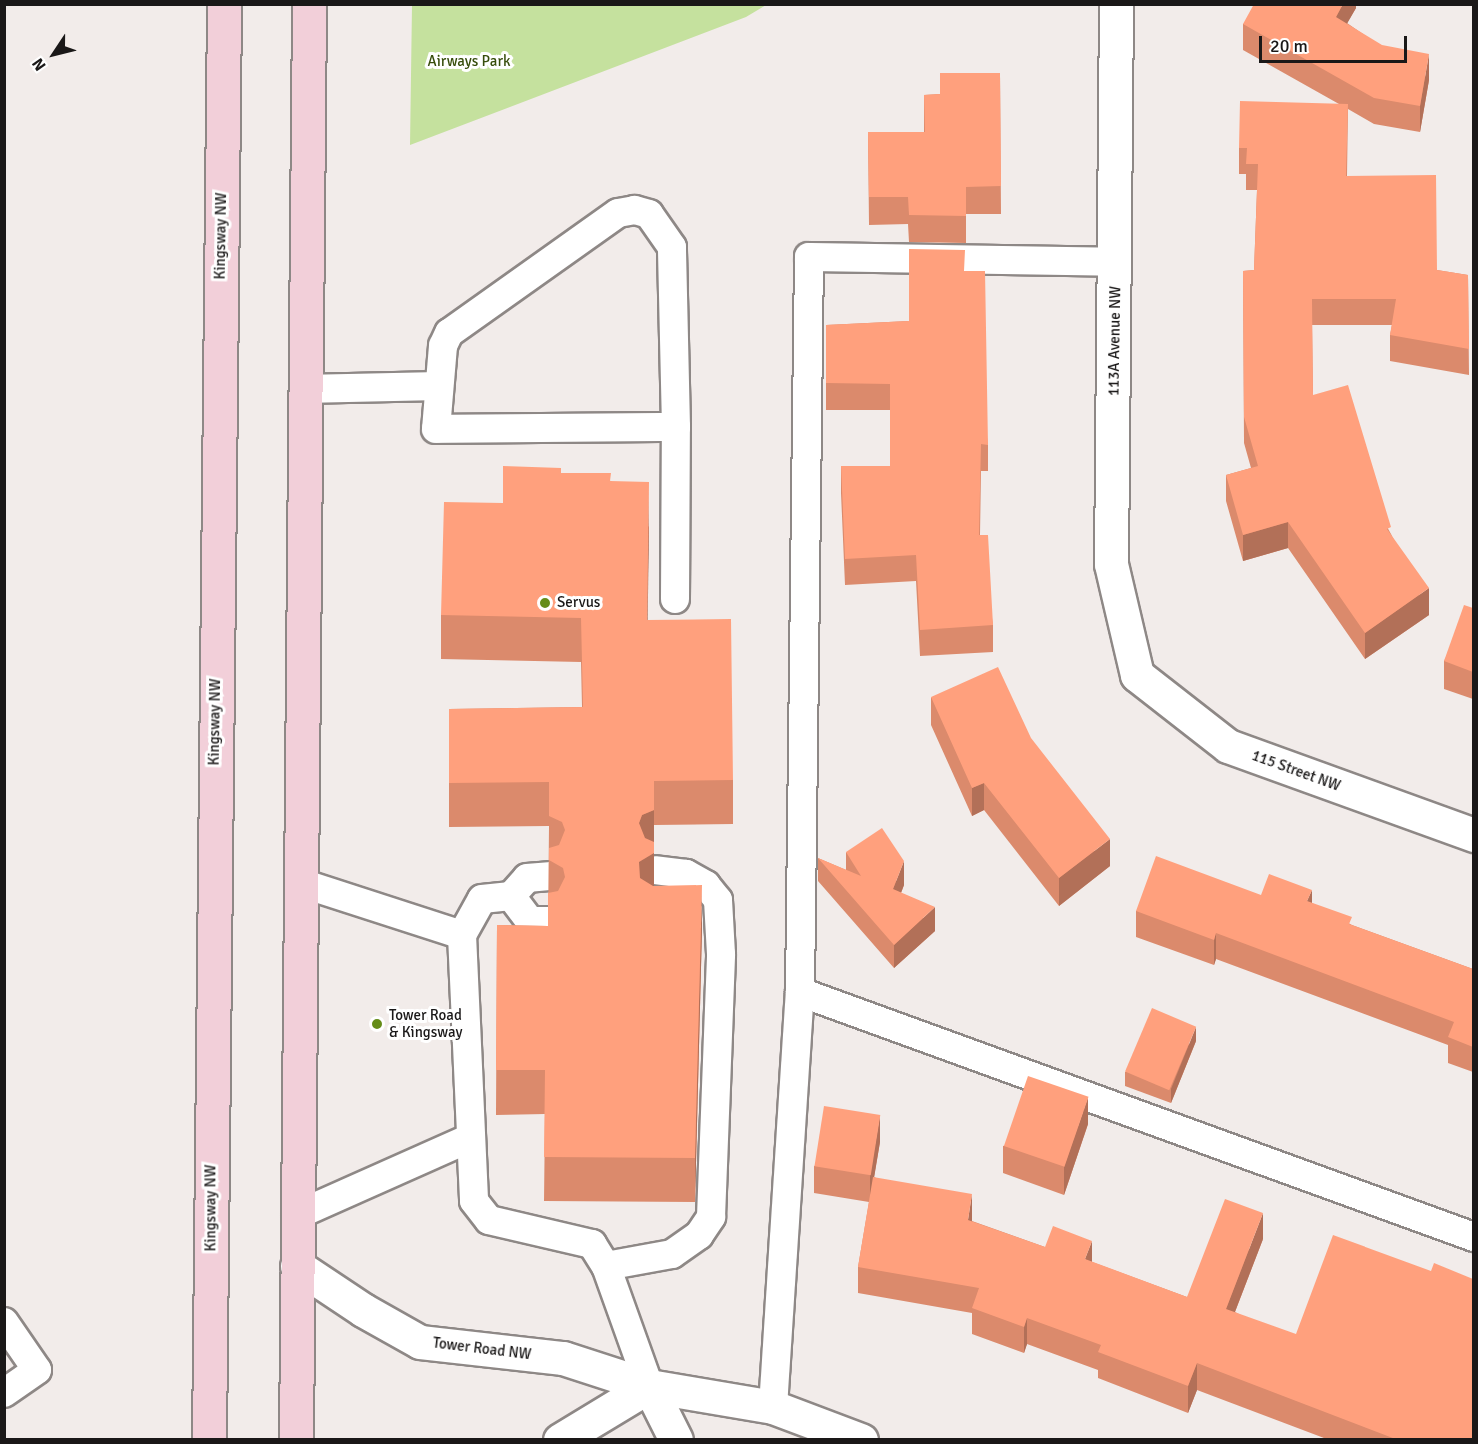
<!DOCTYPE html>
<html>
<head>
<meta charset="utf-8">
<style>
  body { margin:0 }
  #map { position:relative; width:1478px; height:1444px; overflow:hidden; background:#f2ecea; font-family:Signika,sans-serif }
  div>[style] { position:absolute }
  .green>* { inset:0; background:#c5e19e }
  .roads { filter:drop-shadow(2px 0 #8e8886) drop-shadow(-2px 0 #8e8886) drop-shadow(0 2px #8e8886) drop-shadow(0 -2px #8e8886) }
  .service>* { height:28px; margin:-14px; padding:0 14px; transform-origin:14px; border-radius:14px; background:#fff }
  .minor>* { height:33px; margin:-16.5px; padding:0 16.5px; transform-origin:16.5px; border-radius:16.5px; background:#fff }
  .tertiary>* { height:33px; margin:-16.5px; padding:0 16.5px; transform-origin:16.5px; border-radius:16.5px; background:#fff }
  .secondary>* { height:33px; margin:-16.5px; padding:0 16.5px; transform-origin:16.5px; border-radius:16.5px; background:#f2cfd9 }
  .wall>* { inset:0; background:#db8a6c }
  .shaded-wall>* { inset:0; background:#b27058 }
  .building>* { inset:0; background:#ffa07d; transform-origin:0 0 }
  .dots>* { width:16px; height:16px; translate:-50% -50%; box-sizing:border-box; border:3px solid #fff; border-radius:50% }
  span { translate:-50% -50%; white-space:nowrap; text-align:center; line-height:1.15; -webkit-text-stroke:6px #fff; paint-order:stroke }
  .park-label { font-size:15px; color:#374d0c }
  .street-label { font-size:15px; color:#1a1818 }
  .poi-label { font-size:15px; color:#1a1818 }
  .left { translate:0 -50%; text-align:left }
  .frame { position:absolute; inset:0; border:6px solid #1a1818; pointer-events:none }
  .north { position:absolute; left:24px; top:24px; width:60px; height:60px; -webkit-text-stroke:4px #fff; paint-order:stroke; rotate:235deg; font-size:16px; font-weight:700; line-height:24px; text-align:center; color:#1a1818 }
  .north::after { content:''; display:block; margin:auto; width:21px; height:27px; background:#1a1818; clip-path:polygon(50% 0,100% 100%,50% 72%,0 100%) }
  .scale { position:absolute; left:1259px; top:36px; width:148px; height:27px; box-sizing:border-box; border:3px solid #1a1818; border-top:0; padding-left:8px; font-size:18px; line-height:21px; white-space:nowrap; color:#1a1818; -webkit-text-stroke:4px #fff; paint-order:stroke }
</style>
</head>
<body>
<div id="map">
  <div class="green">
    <div style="clip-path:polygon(412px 5px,412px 4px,766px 5px,746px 17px,410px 145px)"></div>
  </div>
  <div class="roads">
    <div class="service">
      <div style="left:305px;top:389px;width:132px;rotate:-1.3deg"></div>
      <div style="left:675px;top:599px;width:172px;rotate:-89.7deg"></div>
      <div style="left:676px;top:427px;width:180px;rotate:-91.3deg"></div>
      <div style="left:672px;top:247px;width:40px;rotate:-124.9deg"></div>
      <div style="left:649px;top:214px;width:15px;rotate:-164deg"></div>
      <div style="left:635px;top:210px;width:17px;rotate:170deg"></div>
      <div style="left:618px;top:213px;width:207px;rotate:144.6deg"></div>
      <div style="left:449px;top:333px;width:14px;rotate:115deg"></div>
      <div style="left:443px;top:346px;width:83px;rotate:94.8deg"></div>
      <div style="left:436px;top:429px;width:240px;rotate:-0.5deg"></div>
      <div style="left:301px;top:883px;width:169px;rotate:17.9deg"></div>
      <div style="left:462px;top:935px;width:266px;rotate:87.4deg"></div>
      <div style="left:474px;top:1201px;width:24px;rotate:52deg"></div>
      <div style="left:489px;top:1220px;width:106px;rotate:13.1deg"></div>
      <div style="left:592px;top:1244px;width:26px;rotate:58deg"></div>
      <div style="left:606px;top:1266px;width:127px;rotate:70.3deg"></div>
      <div style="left:511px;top:896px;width:31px;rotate:53deg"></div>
      <div style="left:530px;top:921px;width:19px"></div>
      <div style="left:462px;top:935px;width:41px;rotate:-60.9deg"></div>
      <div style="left:482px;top:899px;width:29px;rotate:-6deg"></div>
      <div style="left:511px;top:896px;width:24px;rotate:-48deg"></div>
      <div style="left:527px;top:878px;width:22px;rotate:-5deg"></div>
      <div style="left:800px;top:992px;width:717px;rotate:19.98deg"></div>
      <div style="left:297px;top:1215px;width:189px;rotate:-24deg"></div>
      <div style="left:606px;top:1266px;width:67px;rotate:-10.3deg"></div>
      <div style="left:672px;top:1254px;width:33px;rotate:-35deg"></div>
      <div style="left:699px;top:1235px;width:22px;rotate:-56deg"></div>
      <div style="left:711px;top:1217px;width:263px;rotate:-87.8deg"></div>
      <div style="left:721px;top:954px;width:54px;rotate:-93.2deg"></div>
      <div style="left:718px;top:900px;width:19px;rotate:-129deg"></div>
      <div style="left:706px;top:885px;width:23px;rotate:-151deg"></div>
      <div style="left:686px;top:874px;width:31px;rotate:-173deg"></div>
      <div style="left:4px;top:1322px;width:58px;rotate:55.5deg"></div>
      <div style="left:37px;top:1370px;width:40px;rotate:145.1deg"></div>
      <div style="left:773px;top:1407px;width:416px;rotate:-86.3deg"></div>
      <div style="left:800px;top:992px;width:735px;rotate:-89.3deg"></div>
      <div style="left:809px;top:257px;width:307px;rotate:0.9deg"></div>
    </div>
    <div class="minor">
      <div style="left:1116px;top:4px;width:560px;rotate:90.51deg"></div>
      <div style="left:1111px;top:564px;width:114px;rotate:76.8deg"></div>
      <div style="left:1137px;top:675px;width:115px;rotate:38deg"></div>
      <div style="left:1228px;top:746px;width:262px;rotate:19.9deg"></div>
    </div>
    <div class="tertiary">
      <div style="left:297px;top:1266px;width:79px;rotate:33.7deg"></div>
      <div style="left:363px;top:1310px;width:65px;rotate:29.3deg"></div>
      <div style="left:420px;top:1342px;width:144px;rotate:6.4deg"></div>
      <div style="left:563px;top:1358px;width:90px;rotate:18deg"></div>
      <div style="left:649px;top:1386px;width:126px;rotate:9.6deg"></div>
      <div style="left:773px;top:1407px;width:94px;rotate:20.6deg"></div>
      <div style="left:649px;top:1386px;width:60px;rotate:63.4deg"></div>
      <div style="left:560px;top:1440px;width:104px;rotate:-31.2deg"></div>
    </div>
    <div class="secondary">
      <div style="left:209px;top:1440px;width:1436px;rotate:-89.4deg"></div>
      <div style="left:296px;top:1440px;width:1436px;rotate:-89.48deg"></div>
    </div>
  </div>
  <div class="wall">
    <div style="clip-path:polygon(1356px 4px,1356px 8px,1347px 23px,1429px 80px,1420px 132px,1374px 124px,1348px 109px,1347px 176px,1437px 270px,1468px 275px,1469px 375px,1390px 361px,1390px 335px,1392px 325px,1312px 325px,1313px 395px,1391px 534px,1429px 615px,1365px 659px,1288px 548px,1243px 561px,1226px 501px,1226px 475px,1251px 468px,1244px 443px,1243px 271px,1254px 270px,1257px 190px,1246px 190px,1246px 174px,1239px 174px,1239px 148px,1339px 104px,1243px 50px,1243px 24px)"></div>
    <div style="clip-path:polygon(1000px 73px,1001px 214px,966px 214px,966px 243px,909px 242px,908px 224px,869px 225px,868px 132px,924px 132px,924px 95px,940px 94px)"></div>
    <div style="clip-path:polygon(965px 271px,988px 445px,988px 471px,981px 471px,980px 535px,993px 625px,993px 652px,920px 656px,916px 581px,845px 585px,841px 493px,841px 466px,890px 466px,890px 410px,826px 410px,826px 325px,909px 321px)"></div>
    <div style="clip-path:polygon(561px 473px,611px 481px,649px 527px,647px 620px,733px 780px,733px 824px,654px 825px,654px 886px,702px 929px,695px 1202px,544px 1201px,545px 1114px,496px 1115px,497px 925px,548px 926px,549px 826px,449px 827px,449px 709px,582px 707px,581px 662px,441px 659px,441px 615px,503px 503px)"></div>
    <div style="clip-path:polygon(1473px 608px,1473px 699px,1444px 689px,1444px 661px)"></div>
    <div style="clip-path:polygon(931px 697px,1110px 866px,1059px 906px,984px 810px,972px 816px,931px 725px)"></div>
    <div style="clip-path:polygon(846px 852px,904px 885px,901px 893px,935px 931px,894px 968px,818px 881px,818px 858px,846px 870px)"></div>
    <div style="clip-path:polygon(1261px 895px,1312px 903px,1352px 925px,1473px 969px,1473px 1072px,1448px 1063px,1448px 1045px,1216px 959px,1214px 965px,1136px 937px,1136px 911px)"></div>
    <div style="clip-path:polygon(1196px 1041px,1171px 1103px,1125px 1086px,1125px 1072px)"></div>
    <div style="clip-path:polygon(1088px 1124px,1064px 1195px,1003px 1173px,1003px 1146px)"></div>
    <div style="clip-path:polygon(880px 1142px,874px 1177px,972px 1221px,1045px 1247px,1092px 1262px,1187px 1297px,1263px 1239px,1235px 1312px,1473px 1440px,1329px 1440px,1197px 1390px,1188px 1413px,1098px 1378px,1098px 1370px,1027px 1344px,1024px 1353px,972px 1334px,972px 1313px,858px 1293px,858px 1267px,869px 1202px,814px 1193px,814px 1166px)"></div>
  </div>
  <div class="shaded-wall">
    <div style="clip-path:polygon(1343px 4px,1356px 4px,1356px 8px,1336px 43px,1336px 17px)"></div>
    <div style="clip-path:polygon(1429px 54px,1429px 80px,1420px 132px,1420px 106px)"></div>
    <div style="clip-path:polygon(649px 482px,649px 527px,647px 665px,647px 620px)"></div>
    <div style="clip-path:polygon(1288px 522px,1288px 548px,1243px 561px,1243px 535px)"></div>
    <div style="clip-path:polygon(1429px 588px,1429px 615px,1365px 659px,1365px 633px)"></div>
    <div style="clip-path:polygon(984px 783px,984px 810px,972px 816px,972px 788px)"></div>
    <div style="clip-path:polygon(654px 810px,654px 897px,639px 906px,639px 823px,642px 815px)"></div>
    <div style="clip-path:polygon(1110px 839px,1110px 866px,1059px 906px,1059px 878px)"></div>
    <div style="clip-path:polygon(904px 861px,904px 885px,893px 913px,893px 889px)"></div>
    <div style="clip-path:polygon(702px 885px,702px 929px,695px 1202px,695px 1158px)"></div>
    <div style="clip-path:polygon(1312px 890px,1312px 916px,1307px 901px)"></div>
    <div style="clip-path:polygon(935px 907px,935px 931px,894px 968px,894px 945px)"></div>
    <div style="clip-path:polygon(1216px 933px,1216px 959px,1214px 965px,1214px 940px)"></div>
    <div style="clip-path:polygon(1196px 1027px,1196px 1041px,1171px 1103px,1171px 1089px)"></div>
    <div style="clip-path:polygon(1088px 1097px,1088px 1124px,1064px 1195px,1064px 1167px)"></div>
    <div style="clip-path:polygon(880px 1115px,880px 1142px,870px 1202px,870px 1175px)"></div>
    <div style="clip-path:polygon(972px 1194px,972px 1220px,968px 1246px,968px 1220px)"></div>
    <div style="clip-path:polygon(1263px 1213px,1263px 1239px,1226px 1335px,1226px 1309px)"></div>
    <div style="clip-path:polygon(1092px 1241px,1092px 1267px,1085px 1259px)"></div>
    <div style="clip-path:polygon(1027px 1318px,1027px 1344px,1024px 1353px,1024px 1327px)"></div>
    <div style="clip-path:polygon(1197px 1363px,1197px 1390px,1188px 1413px,1188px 1386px)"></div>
  </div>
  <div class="building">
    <div style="clip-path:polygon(1254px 4px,1343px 4px,1336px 17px,1382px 45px,1429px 54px,1420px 106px,1374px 98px,1243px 24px)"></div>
    <div style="clip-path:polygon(940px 73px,1000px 73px,1001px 186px,966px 187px,966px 216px,909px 215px,908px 197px,869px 197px,868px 132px,925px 132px,924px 95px,940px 94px)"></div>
    <div style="clip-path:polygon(1240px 101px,1348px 104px,1346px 176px,1436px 175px,1437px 270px,1468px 275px,1469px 349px,1390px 335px,1396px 299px,1312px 299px,1313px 395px,1348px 385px,1391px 527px,1387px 529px,1429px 588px,1365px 633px,1288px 522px,1243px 535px,1226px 475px,1258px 466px,1244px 417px,1243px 271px,1254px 270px,1258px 164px,1246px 164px,1247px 148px,1239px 148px)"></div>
    <div style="clip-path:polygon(909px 249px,965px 250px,964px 271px,985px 271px,988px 445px,981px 444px,979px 535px,988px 535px,993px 625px,920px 630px,916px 555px,845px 559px,841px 466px,890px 466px,890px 384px,826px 383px,826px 325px,909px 321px)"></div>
    <div style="clip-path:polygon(503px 466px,561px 468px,561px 473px,611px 473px,610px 481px,649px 482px,647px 620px,731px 619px,733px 780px,654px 781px,654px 810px,642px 815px,639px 823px,645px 838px,654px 842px,654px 853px,639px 862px,640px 878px,653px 886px,702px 885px,695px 1158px,544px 1157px,545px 1070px,496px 1070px,497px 925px,548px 926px,548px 893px,558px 891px,565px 877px,563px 868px,549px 860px,549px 848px,559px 845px,565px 830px,562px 822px,549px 816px,549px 782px,449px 783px,449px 709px,583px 707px,581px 618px,441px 615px,444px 502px,503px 503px)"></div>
    <div style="clip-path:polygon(1464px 605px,1473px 608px,1473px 672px,1444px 661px)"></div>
    <div style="clip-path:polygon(998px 667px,1031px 738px,1110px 839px,1059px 878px,984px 783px,972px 788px,931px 697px)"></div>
    <div style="clip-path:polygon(882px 828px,904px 861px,893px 889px,935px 907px,894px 945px,818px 858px,861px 876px,846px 852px)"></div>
    <div style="clip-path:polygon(1156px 856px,1261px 895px,1269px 874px,1312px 890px,1307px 901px,1352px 917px,1349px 924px,1473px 969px,1473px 1047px,1448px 1037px,1454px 1022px,1216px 933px,1214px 940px,1136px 911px)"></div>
    <div style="left:1152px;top:1008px;width:48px;height:69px;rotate:23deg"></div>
    <div style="left:1028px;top:1076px;width:64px;height:74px;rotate:19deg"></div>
    <div style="left:824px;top:1106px;width:57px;height:61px;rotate:9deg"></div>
    <div style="clip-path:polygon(873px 1177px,972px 1194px,968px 1220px,1045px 1247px,1053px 1226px,1092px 1241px,1085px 1259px,1187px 1297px,1225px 1199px,1263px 1213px,1226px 1309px,1296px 1334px,1333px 1235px,1431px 1271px,1434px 1263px,1473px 1279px,1473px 1440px,1398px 1440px,1197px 1363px,1188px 1386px,1098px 1352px,1101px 1345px,1027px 1318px,1024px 1327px,972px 1308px,979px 1288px,858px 1267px)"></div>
  </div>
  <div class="dots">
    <div style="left:545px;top:603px;background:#658c18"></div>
    <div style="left:377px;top:1024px;background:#658c18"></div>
  </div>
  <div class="park-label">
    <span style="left:469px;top:62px">Airways Park</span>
  </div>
  <div class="street-label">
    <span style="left:221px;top:236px;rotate:-89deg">Kingsway NW</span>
    <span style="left:1115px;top:341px;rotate:-89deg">113A Avenue NW</span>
    <span style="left:215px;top:722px;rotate:-89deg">Kingsway NW</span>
    <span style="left:1296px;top:771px;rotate:20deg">115 Street NW</span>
    <span style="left:211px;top:1208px;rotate:-90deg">Kingsway NW</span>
    <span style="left:482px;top:1349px;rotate:7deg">Tower Road NW</span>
  </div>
  <div class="poi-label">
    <span class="left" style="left:557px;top:603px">Servus</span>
    <span class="left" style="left:389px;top:1024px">Tower Road<br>&amp; Kingsway</span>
  </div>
  <div class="frame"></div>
  <div class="north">N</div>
  <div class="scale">20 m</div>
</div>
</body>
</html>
